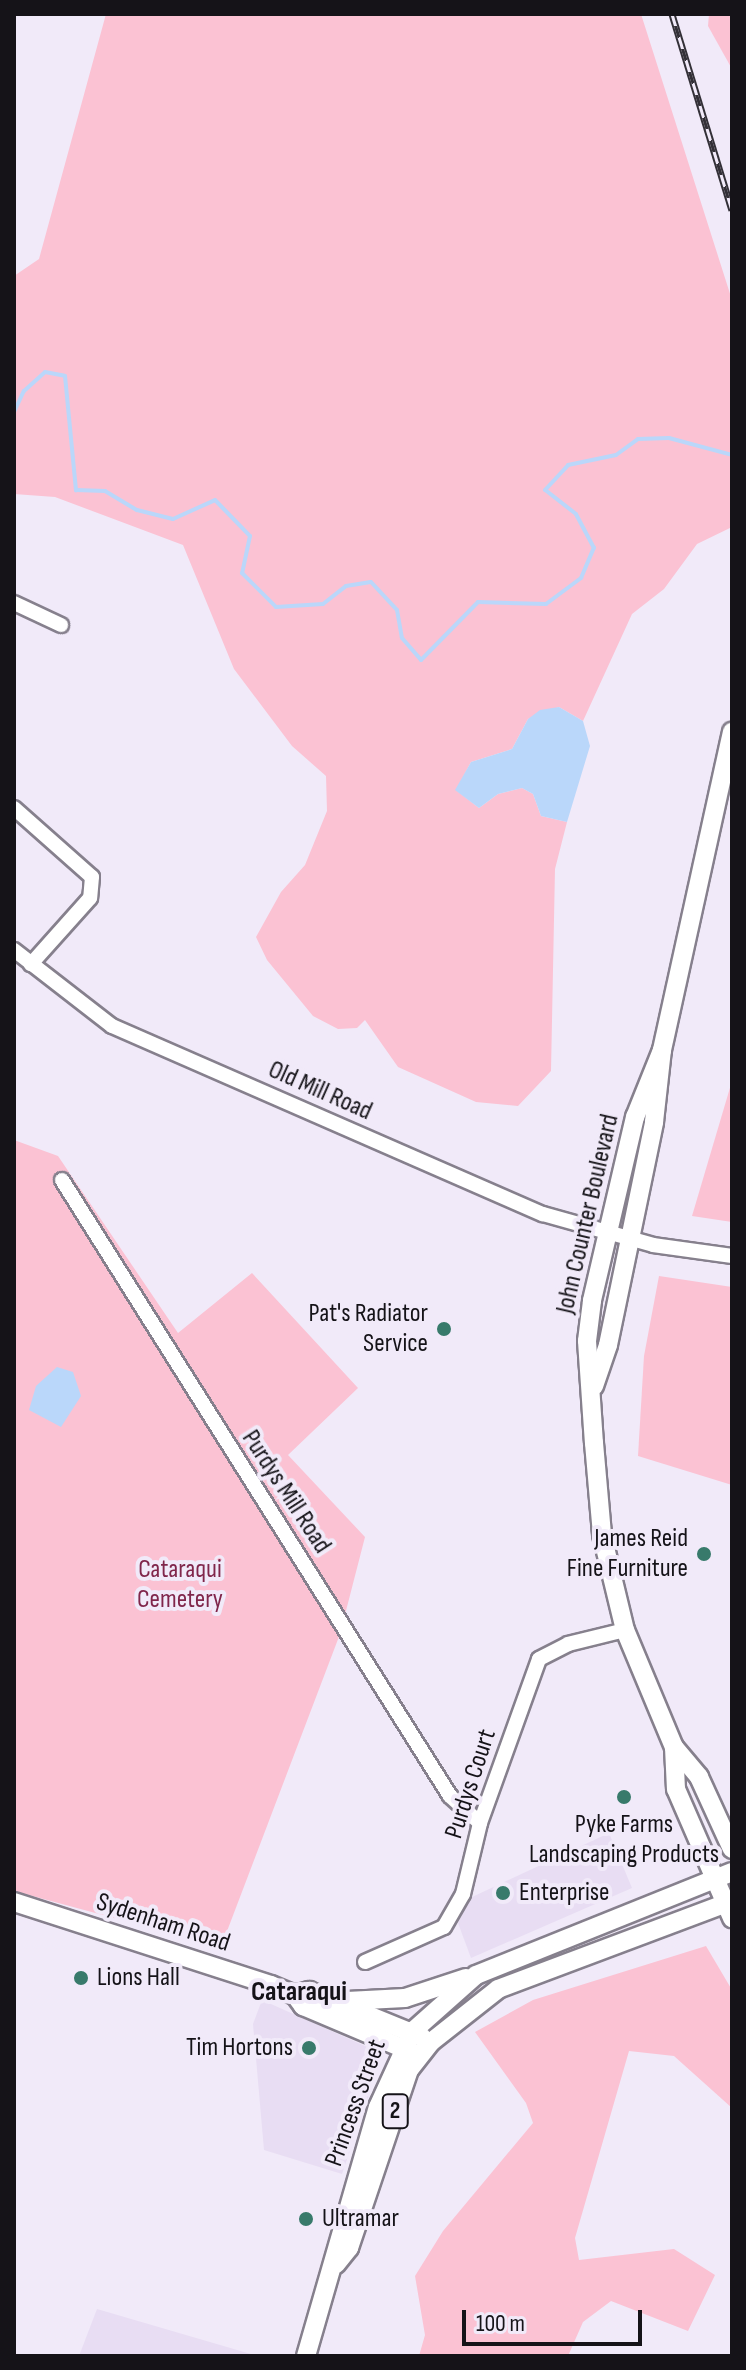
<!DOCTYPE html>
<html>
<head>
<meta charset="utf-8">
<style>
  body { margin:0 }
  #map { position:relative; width:746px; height:2370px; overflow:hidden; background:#f1eaf9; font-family:"Sofia Sans Condensed",sans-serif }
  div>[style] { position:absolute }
  .built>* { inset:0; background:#e8ddf3 }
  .green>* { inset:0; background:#fbc2d3 }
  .water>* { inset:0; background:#bad7fa }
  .stream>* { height:4px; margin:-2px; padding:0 2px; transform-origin:2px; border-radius:2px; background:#bad7fa }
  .roads { filter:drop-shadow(2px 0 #86808d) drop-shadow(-2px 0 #86808d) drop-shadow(0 2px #86808d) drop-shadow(0 -2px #86808d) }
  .minor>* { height:14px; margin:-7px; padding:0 7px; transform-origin:7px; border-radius:7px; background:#fff }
  .major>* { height:18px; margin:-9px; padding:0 9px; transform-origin:9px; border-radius:9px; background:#fff }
  .rail>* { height:7px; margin-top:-3.5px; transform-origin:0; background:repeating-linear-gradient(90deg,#f1eaf9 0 12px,#333037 0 24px); box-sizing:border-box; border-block:2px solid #333037 }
  .dots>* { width:22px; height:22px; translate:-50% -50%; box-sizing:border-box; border:4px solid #f1eaf9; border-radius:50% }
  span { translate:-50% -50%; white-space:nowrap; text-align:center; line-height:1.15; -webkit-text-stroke:8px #f1eaf9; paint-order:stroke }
  .shield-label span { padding:2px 6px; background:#f1eaf9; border:2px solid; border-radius:6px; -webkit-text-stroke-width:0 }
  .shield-label { font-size:24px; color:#151318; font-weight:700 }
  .street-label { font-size:26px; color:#151318 }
  .poi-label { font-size:26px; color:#151318 }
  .right { translate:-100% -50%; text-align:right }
  .left { translate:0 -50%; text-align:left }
  .park-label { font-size:26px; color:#80264b }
  .neighbourhood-label { font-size:28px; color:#151318; font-weight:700 }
  .frame { position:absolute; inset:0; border:16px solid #151318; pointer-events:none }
  .scale { position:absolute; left:462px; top:2310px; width:180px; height:36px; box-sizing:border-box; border:4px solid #151318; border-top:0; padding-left:10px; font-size:24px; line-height:28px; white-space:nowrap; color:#151318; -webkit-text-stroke:6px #f1eaf9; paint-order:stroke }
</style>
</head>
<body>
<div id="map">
  <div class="built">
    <div style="clip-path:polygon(609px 1833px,632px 1888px,471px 1958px,458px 1923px,470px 1898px)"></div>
    <div style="clip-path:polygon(262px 2000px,383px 2054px,342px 2174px,264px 2150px,253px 2024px)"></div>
    <div style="clip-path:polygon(97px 2309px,258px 2356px,79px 2356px)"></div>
  </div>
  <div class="green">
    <div style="clip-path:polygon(106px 14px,641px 14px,732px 300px,732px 527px,697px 544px,664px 589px,632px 614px,583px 721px,559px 707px,528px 719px,512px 749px,471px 762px,456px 790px,479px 808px,498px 794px,522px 788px,533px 794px,541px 816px,567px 822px,555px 869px,551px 1071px,518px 1106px,476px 1102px,398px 1067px,365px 1020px,357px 1028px,338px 1029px,313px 1016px,267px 960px,256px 937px,281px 892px,305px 865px,327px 811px,326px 776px,292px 746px,234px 669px,183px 545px,55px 497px,14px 494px,14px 276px,39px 259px)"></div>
    <div style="clip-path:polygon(709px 14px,732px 14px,732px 69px,708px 26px)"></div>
    <div style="clip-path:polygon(732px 1081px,732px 1222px,692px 1216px)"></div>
    <div style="clip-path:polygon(14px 1140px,58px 1156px,178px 1333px,252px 1273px,358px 1388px,288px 1455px,365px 1537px,340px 1634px,221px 1947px,14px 1891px)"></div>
    <div style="clip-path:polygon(659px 1276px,732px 1287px,732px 1485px,638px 1456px,644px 1356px)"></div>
    <div style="clip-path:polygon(706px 1946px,732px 1990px,732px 2108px,674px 2056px,629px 2051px,575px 2238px,579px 2260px,674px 2249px,715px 2275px,688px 2331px,611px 2301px,583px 2322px,568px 2356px,419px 2356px,425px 2335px,415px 2276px,443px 2231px,533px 2123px,526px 2103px,475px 2032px,533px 2000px)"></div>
  </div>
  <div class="water">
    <div style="clip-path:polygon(559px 707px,583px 721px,590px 746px,567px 822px,541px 816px,533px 794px,522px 788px,498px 794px,479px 808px,455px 790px,471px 762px,512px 749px,528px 719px,540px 710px)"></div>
    <div style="clip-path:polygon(57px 1367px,73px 1372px,81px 1396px,61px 1427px,29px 1410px,36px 1386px)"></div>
  </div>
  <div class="stream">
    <div style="left:14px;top:412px;width:23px;rotate:-65deg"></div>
    <div style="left:24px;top:391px;width:28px;rotate:-42deg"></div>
    <div style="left:45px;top:372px;width:20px;rotate:11deg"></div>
    <div style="left:65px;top:376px;width:115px;rotate:84.5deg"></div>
    <div style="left:76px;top:490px;width:29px;rotate:2deg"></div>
    <div style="left:105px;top:491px;width:37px;rotate:31deg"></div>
    <div style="left:137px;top:510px;width:37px;rotate:14deg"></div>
    <div style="left:173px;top:519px;width:46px;rotate:-24.3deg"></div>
    <div style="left:215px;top:500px;width:50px;rotate:45.8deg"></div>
    <div style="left:250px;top:536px;width:38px;rotate:102deg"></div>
    <div style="left:242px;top:573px;width:48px;rotate:45deg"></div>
    <div style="left:276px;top:607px;width:47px;rotate:-3.7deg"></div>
    <div style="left:323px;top:604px;width:29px;rotate:-38deg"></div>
    <div style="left:346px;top:586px;width:25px;rotate:-9deg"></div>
    <div style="left:371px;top:582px;width:38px;rotate:47deg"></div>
    <div style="left:397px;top:610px;width:28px;rotate:80deg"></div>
    <div style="left:402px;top:638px;width:29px;rotate:49deg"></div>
    <div style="left:421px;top:660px;width:81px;rotate:-45.5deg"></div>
    <div style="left:478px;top:602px;width:68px;rotate:1.7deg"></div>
    <div style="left:546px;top:604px;width:44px;rotate:-36.6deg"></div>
    <div style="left:581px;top:578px;width:33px;rotate:-67deg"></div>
    <div style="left:594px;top:548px;width:38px;rotate:-118deg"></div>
    <div style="left:576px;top:514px;width:39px;rotate:-142deg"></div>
    <div style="left:545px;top:490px;width:34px;rotate:-47deg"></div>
    <div style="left:568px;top:465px;width:49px;rotate:-11.8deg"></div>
    <div style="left:616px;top:455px;width:27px;rotate:-36deg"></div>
    <div style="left:638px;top:439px;width:31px;rotate:-2deg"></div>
    <div style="left:669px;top:438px;width:65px;rotate:15.1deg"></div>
  </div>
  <div class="roads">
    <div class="minor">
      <div style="left:14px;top:603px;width:52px;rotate:25.1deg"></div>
      <div style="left:14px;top:808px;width:104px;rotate:41.5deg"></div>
      <div style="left:92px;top:877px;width:21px;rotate:95deg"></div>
      <div style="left:90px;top:898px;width:89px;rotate:131.8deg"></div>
      <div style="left:14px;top:950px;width:124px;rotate:37.8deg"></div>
      <div style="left:112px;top:1026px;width:470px;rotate:23.6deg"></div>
      <div style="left:543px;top:1214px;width:114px;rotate:15.7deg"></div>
      <div style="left:653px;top:1245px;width:80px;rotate:7.9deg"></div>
      <div style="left:62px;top:1180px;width:728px;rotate:57.79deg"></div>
      <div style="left:450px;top:1796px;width:40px;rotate:42deg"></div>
      <div style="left:365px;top:1962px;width:86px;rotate:-23.9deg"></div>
      <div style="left:444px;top:1927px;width:38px;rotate:-60deg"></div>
      <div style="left:463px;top:1894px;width:73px;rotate:-76.5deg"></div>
      <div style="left:480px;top:1823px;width:174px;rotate:-70.2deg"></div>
      <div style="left:539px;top:1659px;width:33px;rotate:-27deg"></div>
      <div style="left:568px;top:1644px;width:59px;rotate:-13.8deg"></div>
    </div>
    <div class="major">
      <div style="left:662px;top:1050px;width:72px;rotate:111.9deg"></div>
      <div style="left:635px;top:1117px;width:189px;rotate:103.2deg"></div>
      <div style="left:592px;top:1301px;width:40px;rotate:97.1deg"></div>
      <div style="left:587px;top:1341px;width:102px;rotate:86.1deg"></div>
      <div style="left:594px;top:1443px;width:92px;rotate:85deg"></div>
      <div style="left:602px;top:1535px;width:98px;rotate:76.4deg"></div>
      <div style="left:625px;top:1630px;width:127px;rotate:67.3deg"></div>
      <div style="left:674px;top:1747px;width:39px;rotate:50deg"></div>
      <div style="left:699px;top:1777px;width:79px;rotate:65.4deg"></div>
      <div style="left:594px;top:1386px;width:43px;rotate:-71.1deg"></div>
      <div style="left:608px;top:1345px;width:228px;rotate:-78.3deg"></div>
      <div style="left:654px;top:1122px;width:72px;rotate:-83.7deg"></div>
      <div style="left:662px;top:1050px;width:326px;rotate:-77.6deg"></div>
      <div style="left:674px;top:1747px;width:42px;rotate:87.3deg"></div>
      <div style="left:676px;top:1789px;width:141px;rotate:66.5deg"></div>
      <div style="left:14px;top:1902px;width:270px;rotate:17.9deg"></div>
      <div style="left:271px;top:1985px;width:26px;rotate:23deg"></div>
      <div style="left:295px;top:1995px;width:14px;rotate:54deg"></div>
      <div style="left:303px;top:2006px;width:118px;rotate:22.9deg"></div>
      <div style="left:295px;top:1995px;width:15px;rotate:-16deg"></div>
      <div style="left:309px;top:1991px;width:122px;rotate:22.2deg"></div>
      <div style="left:347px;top:2001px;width:58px;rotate:-3deg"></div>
      <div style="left:405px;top:1998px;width:64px;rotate:-18.2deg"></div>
      <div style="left:336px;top:2264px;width:21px;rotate:-51deg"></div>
      <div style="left:349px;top:2248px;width:188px;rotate:-71.4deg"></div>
      <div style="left:409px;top:2070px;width:36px;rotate:-52deg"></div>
      <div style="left:431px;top:2042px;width:85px;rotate:-38.3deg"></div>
      <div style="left:498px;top:1989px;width:250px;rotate:-20.6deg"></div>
      <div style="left:306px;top:2356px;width:259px;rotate:-73.9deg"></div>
      <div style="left:378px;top:2107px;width:84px;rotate:-65.3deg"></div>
      <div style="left:413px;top:2031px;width:84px;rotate:-41.6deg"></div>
      <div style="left:476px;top:1975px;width:276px;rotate:-21.9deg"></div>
    </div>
  </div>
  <div class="rail">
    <div style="left:672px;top:14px;width:205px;rotate:73deg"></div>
  </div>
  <div class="dots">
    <div style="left:444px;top:1329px;background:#387a6b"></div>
    <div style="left:704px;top:1554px;background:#387a6b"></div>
    <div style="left:624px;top:1797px;background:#387a6b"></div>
    <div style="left:503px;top:1893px;background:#387a6b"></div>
    <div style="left:81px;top:1978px;background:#387a6b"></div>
    <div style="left:309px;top:2048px;background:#387a6b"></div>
    <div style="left:306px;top:2219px;background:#387a6b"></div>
  </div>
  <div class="shield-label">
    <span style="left:395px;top:2111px">2</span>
  </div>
  <div class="street-label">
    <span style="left:320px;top:1091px;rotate:24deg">Old Mill Road</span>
    <span style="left:588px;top:1214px;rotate:-77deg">John Counter Boulevard</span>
    <span style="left:286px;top:1492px;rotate:57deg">Purdys Mill Road</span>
    <span style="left:471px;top:1784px;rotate:-72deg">Purdys Court</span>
    <span style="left:163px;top:1923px;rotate:18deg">Sydenham Road</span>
    <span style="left:356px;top:2103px;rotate:-70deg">Princess Street</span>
  </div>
  <div class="poi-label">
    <span class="right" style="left:428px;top:1329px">Pat's Radiator<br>Service</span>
    <span class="right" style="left:688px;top:1554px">James Reid<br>Fine Furniture</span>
    <span style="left:624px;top:1840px">Pyke Farms<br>Landscaping Products</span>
    <span class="left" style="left:519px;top:1893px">Enterprise</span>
    <span class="left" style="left:97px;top:1978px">Lions Hall</span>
    <span class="right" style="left:293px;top:2048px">Tim Hortons</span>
    <span class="left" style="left:322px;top:2219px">Ultramar</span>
  </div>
  <div class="park-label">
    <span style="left:180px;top:1585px">Cataraqui<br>Cemetery</span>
  </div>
  <div class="neighbourhood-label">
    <span style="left:299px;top:1992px">Cataraqui</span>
  </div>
  <div class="frame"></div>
  <div class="scale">100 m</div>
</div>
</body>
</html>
